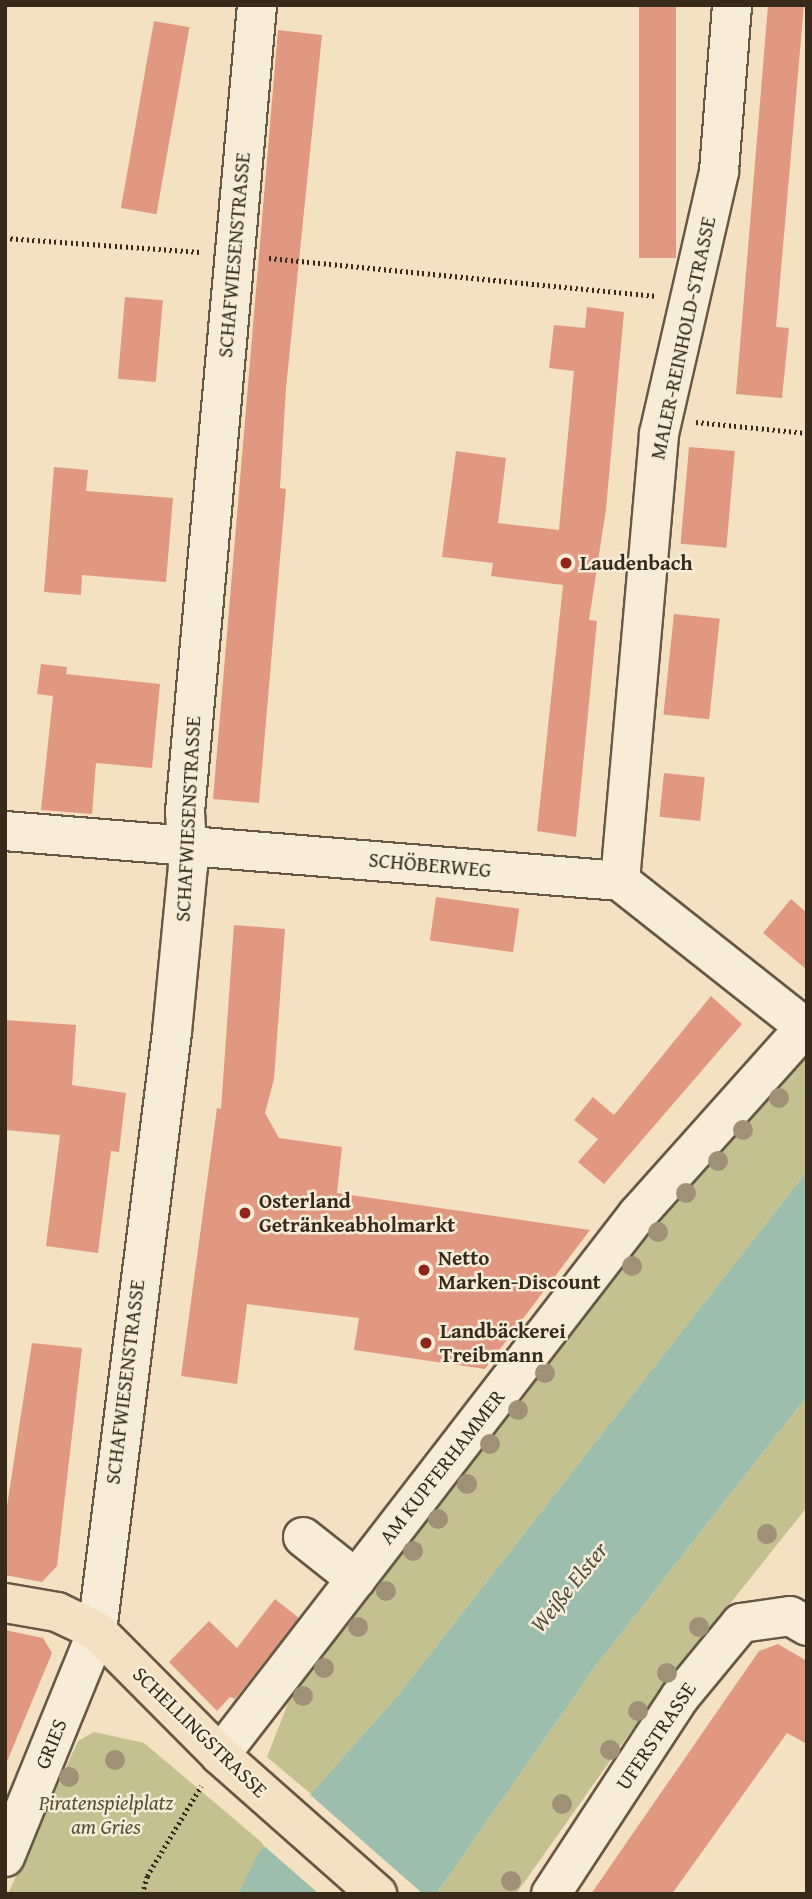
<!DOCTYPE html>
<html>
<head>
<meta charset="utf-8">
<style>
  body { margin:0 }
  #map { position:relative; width:812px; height:1899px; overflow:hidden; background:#f3e1c2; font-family:"Gentium Book Plus",serif }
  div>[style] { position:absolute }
  .green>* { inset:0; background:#c2c18f }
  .water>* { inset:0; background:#9dbead }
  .pier>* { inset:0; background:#f3e1c2 }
  .building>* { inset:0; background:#e09980; transform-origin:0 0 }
  .path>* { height:4.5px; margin-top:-2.25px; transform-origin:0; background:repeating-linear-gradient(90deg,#372a1b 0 2px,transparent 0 5.5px) }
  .roads { filter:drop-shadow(2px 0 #665845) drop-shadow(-2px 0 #665845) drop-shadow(0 2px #665845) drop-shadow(0 -2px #665845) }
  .minor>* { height:38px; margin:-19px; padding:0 19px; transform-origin:19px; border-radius:19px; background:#f7ecd7 }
  .major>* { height:38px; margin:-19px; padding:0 19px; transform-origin:19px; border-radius:19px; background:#f3e1c2 }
  .trees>* { width:20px; height:20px; margin:-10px; border-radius:50%; background:#9f9176 }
  .dots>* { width:19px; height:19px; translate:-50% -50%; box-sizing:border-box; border:4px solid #f7ecd7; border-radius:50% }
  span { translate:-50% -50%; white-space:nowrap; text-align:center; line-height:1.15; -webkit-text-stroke:5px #f7ecd7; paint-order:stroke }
  .street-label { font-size:21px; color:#372a1b }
  .poi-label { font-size:21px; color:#372a1b; font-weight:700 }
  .left { translate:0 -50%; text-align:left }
  .park-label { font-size:21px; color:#5a5038; font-style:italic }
  .water-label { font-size:23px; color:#504f40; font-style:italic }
  .frame { position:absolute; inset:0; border:7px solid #372a1b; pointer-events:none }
</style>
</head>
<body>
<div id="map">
  <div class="green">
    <div style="clip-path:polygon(807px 1041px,807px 1171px,399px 1694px,311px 1794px,267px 1757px,288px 1703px,344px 1618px,645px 1226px)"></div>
    <div style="clip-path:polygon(807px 1396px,807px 1507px,648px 1707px,516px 1894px,436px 1894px,594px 1668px)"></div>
    <div style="clip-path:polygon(94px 1732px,144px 1743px,265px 1845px,238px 1894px,8px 1894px,78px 1741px)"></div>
  </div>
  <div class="water">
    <div style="clip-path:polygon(807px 1171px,807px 1396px,594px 1668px,436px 1894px,238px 1894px,258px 1854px,399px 1694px)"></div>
  </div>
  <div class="pier">
    <div style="clip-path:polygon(307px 1792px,423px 1894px,319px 1894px,262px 1844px)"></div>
  </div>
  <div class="building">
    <div style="left:639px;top:5px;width:37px;height:253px"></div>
    <div style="clip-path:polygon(768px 5px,804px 5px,776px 327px,789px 328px,782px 398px,736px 394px)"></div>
    <div style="left:154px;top:21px;width:36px;height:190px;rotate:10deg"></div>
    <div style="clip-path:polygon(278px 30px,322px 35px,286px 388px,280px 488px,286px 489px,259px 803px,213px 799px)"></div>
    <div style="left:125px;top:297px;width:38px;height:82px;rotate:5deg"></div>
    <div style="clip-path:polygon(587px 307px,624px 312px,606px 509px,589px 620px,597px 621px,576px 837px,537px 831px,563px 585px,491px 576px,493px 563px,442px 557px,456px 451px,506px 458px,498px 523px,559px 530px,574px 371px,549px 368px,554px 325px,585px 328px)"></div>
    <div style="left:689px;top:447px;width:46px;height:97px;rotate:5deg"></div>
    <div style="clip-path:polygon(54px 467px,88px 470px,86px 491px,173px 498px,166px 582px,82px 575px,81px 595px,44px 592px)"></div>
    <div style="left:674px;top:614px;width:46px;height:101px;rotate:6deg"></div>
    <div style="clip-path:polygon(41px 664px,67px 667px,66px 674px,160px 684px,152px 768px,96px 763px,92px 814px,41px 810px,53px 696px,37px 694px)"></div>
    <div style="left:664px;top:773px;width:41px;height:44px;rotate:6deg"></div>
    <div style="left:436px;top:897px;width:84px;height:44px;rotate:8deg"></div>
    <div style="clip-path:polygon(791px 899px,807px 913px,807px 970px,763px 933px)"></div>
    <div style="clip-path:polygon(234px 925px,285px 929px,274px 1079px,265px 1113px,279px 1138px,342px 1147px,337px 1193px,590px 1230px,485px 1369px,354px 1350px,359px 1318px,247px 1304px,237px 1384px,181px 1376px,217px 1108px,221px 1109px)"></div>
    <div style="clip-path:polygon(711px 996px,742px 1024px,604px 1184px,578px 1162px,598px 1139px,574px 1120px,593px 1097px,614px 1115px)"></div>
    <div style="clip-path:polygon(5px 1020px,76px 1025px,72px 1085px,126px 1093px,119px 1152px,111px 1151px,98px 1253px,46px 1246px,60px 1135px,5px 1130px)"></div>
    <div style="clip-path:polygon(32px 1343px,82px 1348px,57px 1566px,42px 1582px,5px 1575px,5px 1519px)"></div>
    <div style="clip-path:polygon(275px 1599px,299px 1618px,235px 1699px,230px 1697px,217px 1711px,169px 1662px,209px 1621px,237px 1648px)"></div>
    <div style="clip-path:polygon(5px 1630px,43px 1638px,52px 1653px,6px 1764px)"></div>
    <div style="clip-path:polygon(778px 1644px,807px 1661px,807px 1744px,787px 1733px,672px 1894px,591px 1894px,759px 1651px)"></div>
  </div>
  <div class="path">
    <div style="left:5px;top:238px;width:196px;rotate:4.1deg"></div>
    <div style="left:269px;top:258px;width:387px;rotate:5.6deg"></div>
    <div style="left:696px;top:422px;width:112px;rotate:5.7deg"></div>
    <div style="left:142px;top:1894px;width:19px;rotate:-74deg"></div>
    <div style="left:147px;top:1876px;width:105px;rotate:-59deg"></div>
  </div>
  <div class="roads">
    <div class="minor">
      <div style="left:5px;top:831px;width:617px;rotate:4.65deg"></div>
      <div style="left:620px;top:881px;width:236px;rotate:38.3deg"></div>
      <div style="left:620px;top:881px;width:449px;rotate:-85deg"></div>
      <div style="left:659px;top:434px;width:270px;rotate:-77.1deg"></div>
      <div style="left:719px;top:171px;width:167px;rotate:-85.5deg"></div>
      <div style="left:303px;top:1537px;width:68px;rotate:38.4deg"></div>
      <div style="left:220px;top:1755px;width:684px;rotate:-52.31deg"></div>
      <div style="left:638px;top:1214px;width:254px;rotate:-48.2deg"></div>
      <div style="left:5px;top:1857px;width:244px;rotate:-67.8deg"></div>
      <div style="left:97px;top:1631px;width:604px;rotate:-82.86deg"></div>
      <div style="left:172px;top:1032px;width:166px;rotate:-84.5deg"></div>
      <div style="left:188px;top:867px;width:55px;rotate:-93.1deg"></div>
      <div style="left:185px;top:812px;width:810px;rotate:-84.9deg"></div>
      <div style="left:551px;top:1894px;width:235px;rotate:-56.8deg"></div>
      <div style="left:680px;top:1697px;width:96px;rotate:-50.5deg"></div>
      <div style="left:741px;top:1623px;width:49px;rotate:-8.1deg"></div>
      <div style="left:790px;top:1616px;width:20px;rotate:30deg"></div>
    </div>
    <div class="major">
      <div style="left:5px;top:1603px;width:53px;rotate:9.8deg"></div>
      <div style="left:57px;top:1612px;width:44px;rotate:25.4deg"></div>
      <div style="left:97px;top:1631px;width:175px;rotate:45.2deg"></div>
      <div style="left:220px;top:1755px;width:210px;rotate:41.5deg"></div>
    </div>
  </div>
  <div class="trees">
    <div style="left:779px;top:1098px"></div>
    <div style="left:743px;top:1130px"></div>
    <div style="left:718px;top:1161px"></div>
    <div style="left:686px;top:1193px"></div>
    <div style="left:658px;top:1232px"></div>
    <div style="left:632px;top:1266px"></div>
    <div style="left:545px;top:1373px"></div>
    <div style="left:518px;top:1410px"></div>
    <div style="left:490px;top:1444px"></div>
    <div style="left:467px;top:1484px"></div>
    <div style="left:438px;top:1519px"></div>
    <div style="left:767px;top:1534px"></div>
    <div style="left:413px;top:1551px"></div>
    <div style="left:386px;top:1591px"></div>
    <div style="left:358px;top:1627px"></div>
    <div style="left:699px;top:1627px"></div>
    <div style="left:324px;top:1668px"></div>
    <div style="left:667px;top:1673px"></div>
    <div style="left:303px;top:1696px"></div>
    <div style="left:638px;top:1711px"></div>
    <div style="left:610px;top:1750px"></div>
    <div style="left:115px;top:1760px"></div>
    <div style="left:69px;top:1777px"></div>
    <div style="left:562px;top:1804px"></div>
    <div style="left:511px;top:1881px"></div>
  </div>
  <div class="dots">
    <div style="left:566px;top:563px;background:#8f2418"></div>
    <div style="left:245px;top:1213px;background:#8f2418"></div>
    <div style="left:424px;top:1270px;background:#8f2418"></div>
    <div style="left:426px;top:1343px;background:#8f2418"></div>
  </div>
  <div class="street-label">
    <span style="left:234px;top:255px;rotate:-85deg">SCHAFWIESENSTRASSE</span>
    <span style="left:683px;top:338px;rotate:-78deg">MALER-REINHOLD-STRASSE</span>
    <span style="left:188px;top:819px;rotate:-87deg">SCHAFWIESENSTRASSE</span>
    <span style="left:430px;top:865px;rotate:5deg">SCHÖBERWEG</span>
    <span style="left:125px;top:1382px;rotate:-83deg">SCHAFWIESENSTRASSE</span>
    <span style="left:442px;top:1467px;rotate:-52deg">AM KUPFERHAMMER</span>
    <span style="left:200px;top:1732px;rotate:44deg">SCHELLINGSTRASSE</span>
    <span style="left:656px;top:1736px;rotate:-56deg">UFERSTRASSE</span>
    <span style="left:51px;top:1744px;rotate:-68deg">GRIES</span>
  </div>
  <div class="poi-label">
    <span class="left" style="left:580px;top:563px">Laudenbach</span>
    <span class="left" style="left:259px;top:1213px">Osterland<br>Getränkeabholmarkt</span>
    <span class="left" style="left:438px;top:1270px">Netto<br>Marken-Discount</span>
    <span class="left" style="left:440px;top:1343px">Landbäckerei<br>Treibmann</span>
  </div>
  <div class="park-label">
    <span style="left:106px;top:1815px">Piratenspielplatz<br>am Gries</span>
  </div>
  <div class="water-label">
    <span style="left:569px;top:1587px;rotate:-51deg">Weiße Elster</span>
  </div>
  <div class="frame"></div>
</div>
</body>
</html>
